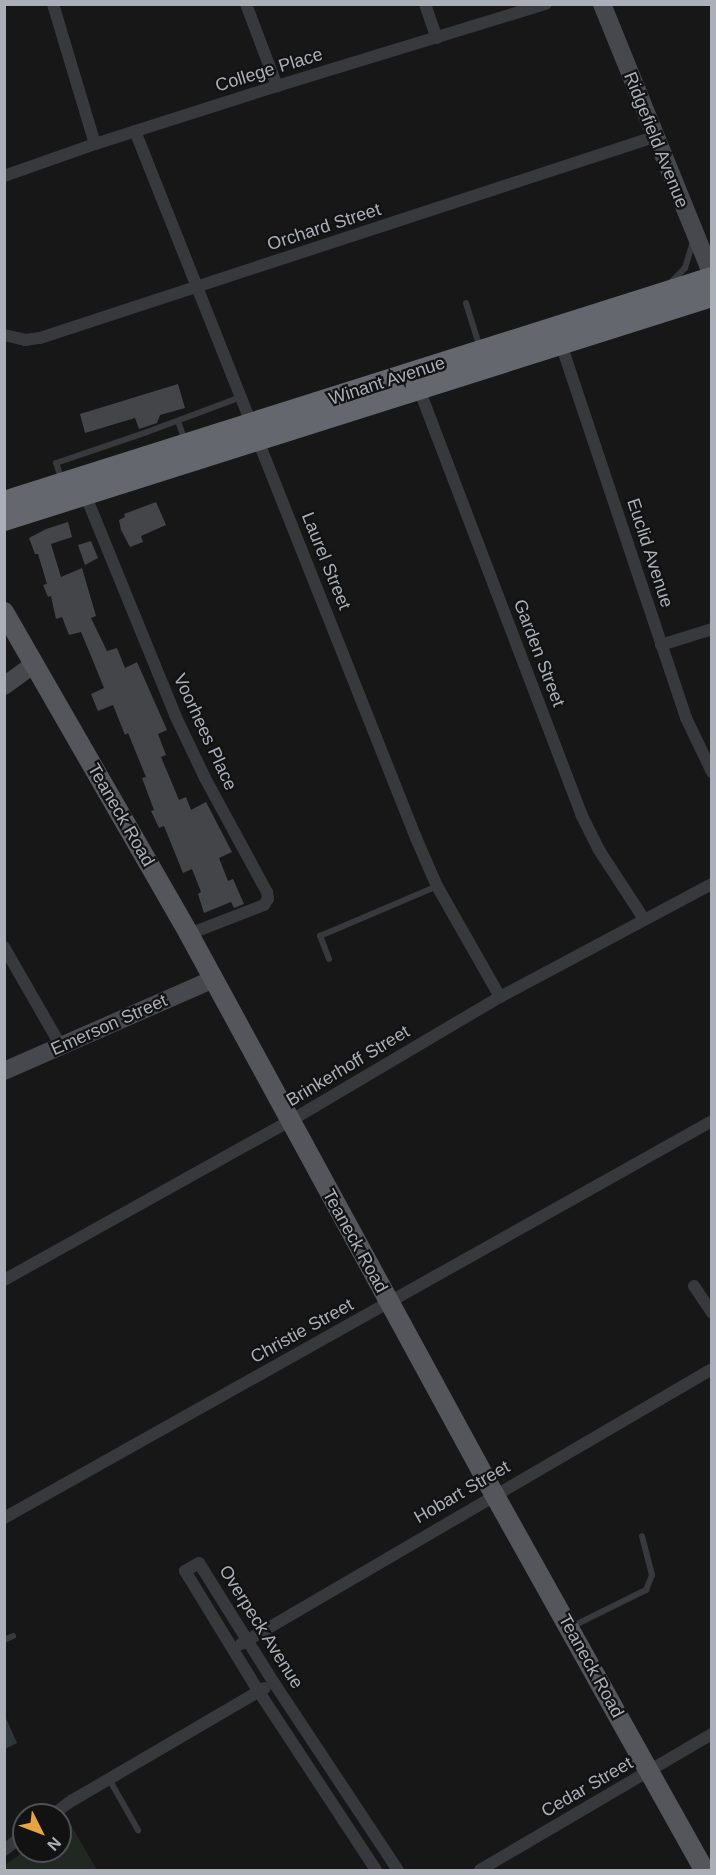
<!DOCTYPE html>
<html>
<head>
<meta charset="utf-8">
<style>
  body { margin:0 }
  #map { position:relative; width:716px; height:1875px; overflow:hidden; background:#171718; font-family:Helvetica,sans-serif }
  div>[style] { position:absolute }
  .green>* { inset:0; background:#212821 }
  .water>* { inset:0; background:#2e363c }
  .building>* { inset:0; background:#444548 }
  .lane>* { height:6px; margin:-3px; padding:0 3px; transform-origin:3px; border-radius:3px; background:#38393d }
  .street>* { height:12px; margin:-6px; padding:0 6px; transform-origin:6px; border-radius:6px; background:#38393d }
  .secondary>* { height:18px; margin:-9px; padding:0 9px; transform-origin:9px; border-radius:9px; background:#46484d }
  .primary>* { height:20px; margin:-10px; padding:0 10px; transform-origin:10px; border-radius:10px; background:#54565c }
  .highway>* { height:22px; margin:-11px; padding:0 11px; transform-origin:11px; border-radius:11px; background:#64686e }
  span { translate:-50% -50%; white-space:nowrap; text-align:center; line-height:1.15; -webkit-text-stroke:4.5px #121213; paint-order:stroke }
  .street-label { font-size:18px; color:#aaafb8 }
  .frame { position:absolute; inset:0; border:6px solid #aaafb8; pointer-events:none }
  .north { position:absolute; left:12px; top:1803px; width:60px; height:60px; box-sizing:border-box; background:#121213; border:2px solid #4f5155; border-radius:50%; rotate:132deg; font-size:16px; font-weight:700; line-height:24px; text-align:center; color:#aaafb8 }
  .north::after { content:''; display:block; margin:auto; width:21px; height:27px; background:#e6a341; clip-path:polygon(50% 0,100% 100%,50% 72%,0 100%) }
</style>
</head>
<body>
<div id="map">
  <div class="green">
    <div style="clip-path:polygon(68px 1820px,97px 1870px,5px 1870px,5px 1865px,24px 1851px,60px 1851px,60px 1825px)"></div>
  </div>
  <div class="water">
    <div style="clip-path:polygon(5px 1716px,17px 1743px,5px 1749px,4px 1749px)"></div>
  </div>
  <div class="building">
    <div style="clip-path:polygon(178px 384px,185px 408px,160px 415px,157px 423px,139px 429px,135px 418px,85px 433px,80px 414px)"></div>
    <div style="clip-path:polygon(156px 502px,166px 525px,141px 536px,143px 542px,130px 547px,121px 530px,119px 520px,125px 517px,124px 514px)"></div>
    <div style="clip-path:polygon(68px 522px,72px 537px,51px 544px,61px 577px,82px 568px,96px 616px,91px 618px,107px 651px,117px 648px,125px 668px,137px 662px,167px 730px,158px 734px,166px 755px,161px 757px,179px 800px,186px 797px,191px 810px,206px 802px,232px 852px,219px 858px,228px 881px,233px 879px,244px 904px,234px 908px,231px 902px,204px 913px,198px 894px,201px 892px,192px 869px,183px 873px,164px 826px,159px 828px,151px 811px,154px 810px,142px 778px,146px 777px,128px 733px,125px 735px,113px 705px,98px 711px,91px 694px,104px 688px,91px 656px,81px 632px,69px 635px,62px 617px,56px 619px,51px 596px,48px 597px,43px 585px,47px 584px,38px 554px,35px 554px,29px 538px,46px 529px)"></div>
    <div style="clip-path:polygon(91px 541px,98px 558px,85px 565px,78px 545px)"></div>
  </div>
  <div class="lane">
    <div style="left:670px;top:283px;width:21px;rotate:-45deg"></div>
    <div style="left:685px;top:268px;width:28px;rotate:-73deg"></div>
    <div style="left:466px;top:303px;width:47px;rotate:72.7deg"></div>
    <div style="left:178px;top:421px;width:21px;rotate:71deg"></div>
    <div style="left:62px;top:481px;width:19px;rotate:-108deg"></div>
    <div style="left:56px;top:463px;width:96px;rotate:-18.8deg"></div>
    <div style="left:147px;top:432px;width:100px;rotate:-20.4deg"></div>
    <div style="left:329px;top:959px;width:25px;rotate:-111deg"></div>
    <div style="left:320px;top:936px;width:127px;rotate:-23.1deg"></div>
    <div style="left:571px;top:1627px;width:84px;rotate:-26.3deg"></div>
    <div style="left:646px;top:1590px;width:16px;rotate:-68deg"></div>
    <div style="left:652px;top:1575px;width:40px;rotate:-104.4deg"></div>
    <div style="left:4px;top:1640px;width:10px;rotate:-24deg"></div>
    <div style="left:109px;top:1779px;width:59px;rotate:60.4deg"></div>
  </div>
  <div class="street">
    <div style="left:53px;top:4px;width:146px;rotate:73.3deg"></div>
    <div style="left:246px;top:4px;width:88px;rotate:69.3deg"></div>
    <div style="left:425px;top:4px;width:36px;rotate:71deg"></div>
    <div style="left:135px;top:131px;width:761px;rotate:68.32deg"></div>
    <div style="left:416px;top:838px;width:52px;rotate:66.4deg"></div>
    <div style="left:437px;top:886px;width:128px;rotate:60.4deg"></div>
    <div style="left:4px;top:176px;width:96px;rotate:-19.4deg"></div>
    <div style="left:95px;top:144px;width:191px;rotate:-17.7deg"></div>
    <div style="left:277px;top:86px;width:281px;rotate:-17deg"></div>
    <div style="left:4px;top:335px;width:22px;rotate:13deg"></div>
    <div style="left:25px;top:340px;width:15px;rotate:-8deg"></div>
    <div style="left:40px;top:338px;width:646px;rotate:-18.13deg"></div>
    <div style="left:561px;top:344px;width:394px;rotate:71.5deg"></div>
    <div style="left:686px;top:718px;width:60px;rotate:64.3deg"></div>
    <div style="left:419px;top:389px;width:455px;rotate:69.1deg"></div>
    <div style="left:581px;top:814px;width:40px;rotate:63.4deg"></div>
    <div style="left:599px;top:850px;width:82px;rotate:56.9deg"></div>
    <div style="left:85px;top:494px;width:239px;rotate:67.8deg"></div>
    <div style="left:175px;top:715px;width:70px;rotate:64.5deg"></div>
    <div style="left:205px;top:778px;width:130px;rotate:61.5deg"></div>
    <div style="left:267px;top:892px;width:7px;rotate:82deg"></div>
    <div style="left:268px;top:899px;width:7px;rotate:124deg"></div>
    <div style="left:264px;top:905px;width:80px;rotate:158.9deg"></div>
    <div style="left:661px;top:645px;width:53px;rotate:-17.4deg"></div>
    <div style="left:4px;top:947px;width:114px;rotate:60.1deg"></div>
    <div style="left:4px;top:1280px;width:327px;rotate:-29.1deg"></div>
    <div style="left:290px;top:1121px;width:244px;rotate:-30.6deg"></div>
    <div style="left:500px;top:997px;width:240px;rotate:-28.1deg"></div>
    <div style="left:694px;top:1286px;width:32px;rotate:56deg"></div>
    <div style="left:4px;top:1518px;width:812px;rotate:-29.28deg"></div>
    <div style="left:241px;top:1644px;width:545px;rotate:-30.28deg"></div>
    <div style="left:52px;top:1815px;width:26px;rotate:-36deg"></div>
    <div style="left:73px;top:1800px;width:222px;rotate:-30.3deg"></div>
    <div style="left:4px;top:1850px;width:25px;rotate:-37deg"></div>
    <div style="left:376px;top:1870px;width:213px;rotate:-123.3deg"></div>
    <div style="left:259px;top:1692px;width:142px;rotate:-121.4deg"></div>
    <div style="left:185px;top:1571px;width:16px;rotate:-30deg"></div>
    <div style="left:199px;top:1563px;width:142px;rotate:58deg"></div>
    <div style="left:274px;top:1683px;width:224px;rotate:56.5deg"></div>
    <div style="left:480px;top:1870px;width:269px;rotate:-30.4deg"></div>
  </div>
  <div class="secondary">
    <div style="left:602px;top:4px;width:292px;rotate:67.9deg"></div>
    <div style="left:4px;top:686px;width:36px;rotate:-36deg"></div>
    <div style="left:4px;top:1071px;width:229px;rotate:-23.7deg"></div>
  </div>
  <div class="primary">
    <div style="left:4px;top:612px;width:371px;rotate:60.1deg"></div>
    <div style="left:189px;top:934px;width:638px;rotate:61.43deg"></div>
    <div style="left:494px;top:1494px;width:431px;rotate:60.8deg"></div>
  </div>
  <div class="highway">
    <div style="left:4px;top:502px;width:743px;rotate:-17.56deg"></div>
    <div style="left:4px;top:520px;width:743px;rotate:-17.56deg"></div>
  </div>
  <div class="street-label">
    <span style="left:269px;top:70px;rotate:-17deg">College Place</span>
    <span style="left:656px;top:140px;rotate:68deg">Ridgefield Avenue</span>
    <span style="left:324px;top:227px;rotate:-18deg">Orchard Street</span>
    <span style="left:387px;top:381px;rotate:-18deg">Winant Avenue</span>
    <span style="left:650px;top:553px;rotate:72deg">Euclid Avenue</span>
    <span style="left:326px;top:561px;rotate:68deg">Laurel Street</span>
    <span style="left:539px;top:653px;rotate:69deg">Garden Street</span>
    <span style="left:205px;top:732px;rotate:65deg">Voorhees Place</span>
    <span style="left:121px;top:815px;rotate:60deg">Teaneck Road</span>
    <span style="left:109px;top:1025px;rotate:-24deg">Emerson Street</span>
    <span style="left:348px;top:1066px;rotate:-31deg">Brinkerhoff Street</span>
    <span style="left:355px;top:1241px;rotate:61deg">Teaneck Road</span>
    <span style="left:302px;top:1331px;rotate:-29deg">Christie Street</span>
    <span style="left:462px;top:1492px;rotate:-30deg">Hobart Street</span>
    <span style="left:261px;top:1627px;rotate:58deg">Overpeck Avenue</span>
    <span style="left:591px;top:1666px;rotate:61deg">Teaneck Road</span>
    <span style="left:587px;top:1787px;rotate:-30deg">Cedar Street</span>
  </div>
  <div class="frame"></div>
  <div class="north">N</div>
</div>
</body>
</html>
